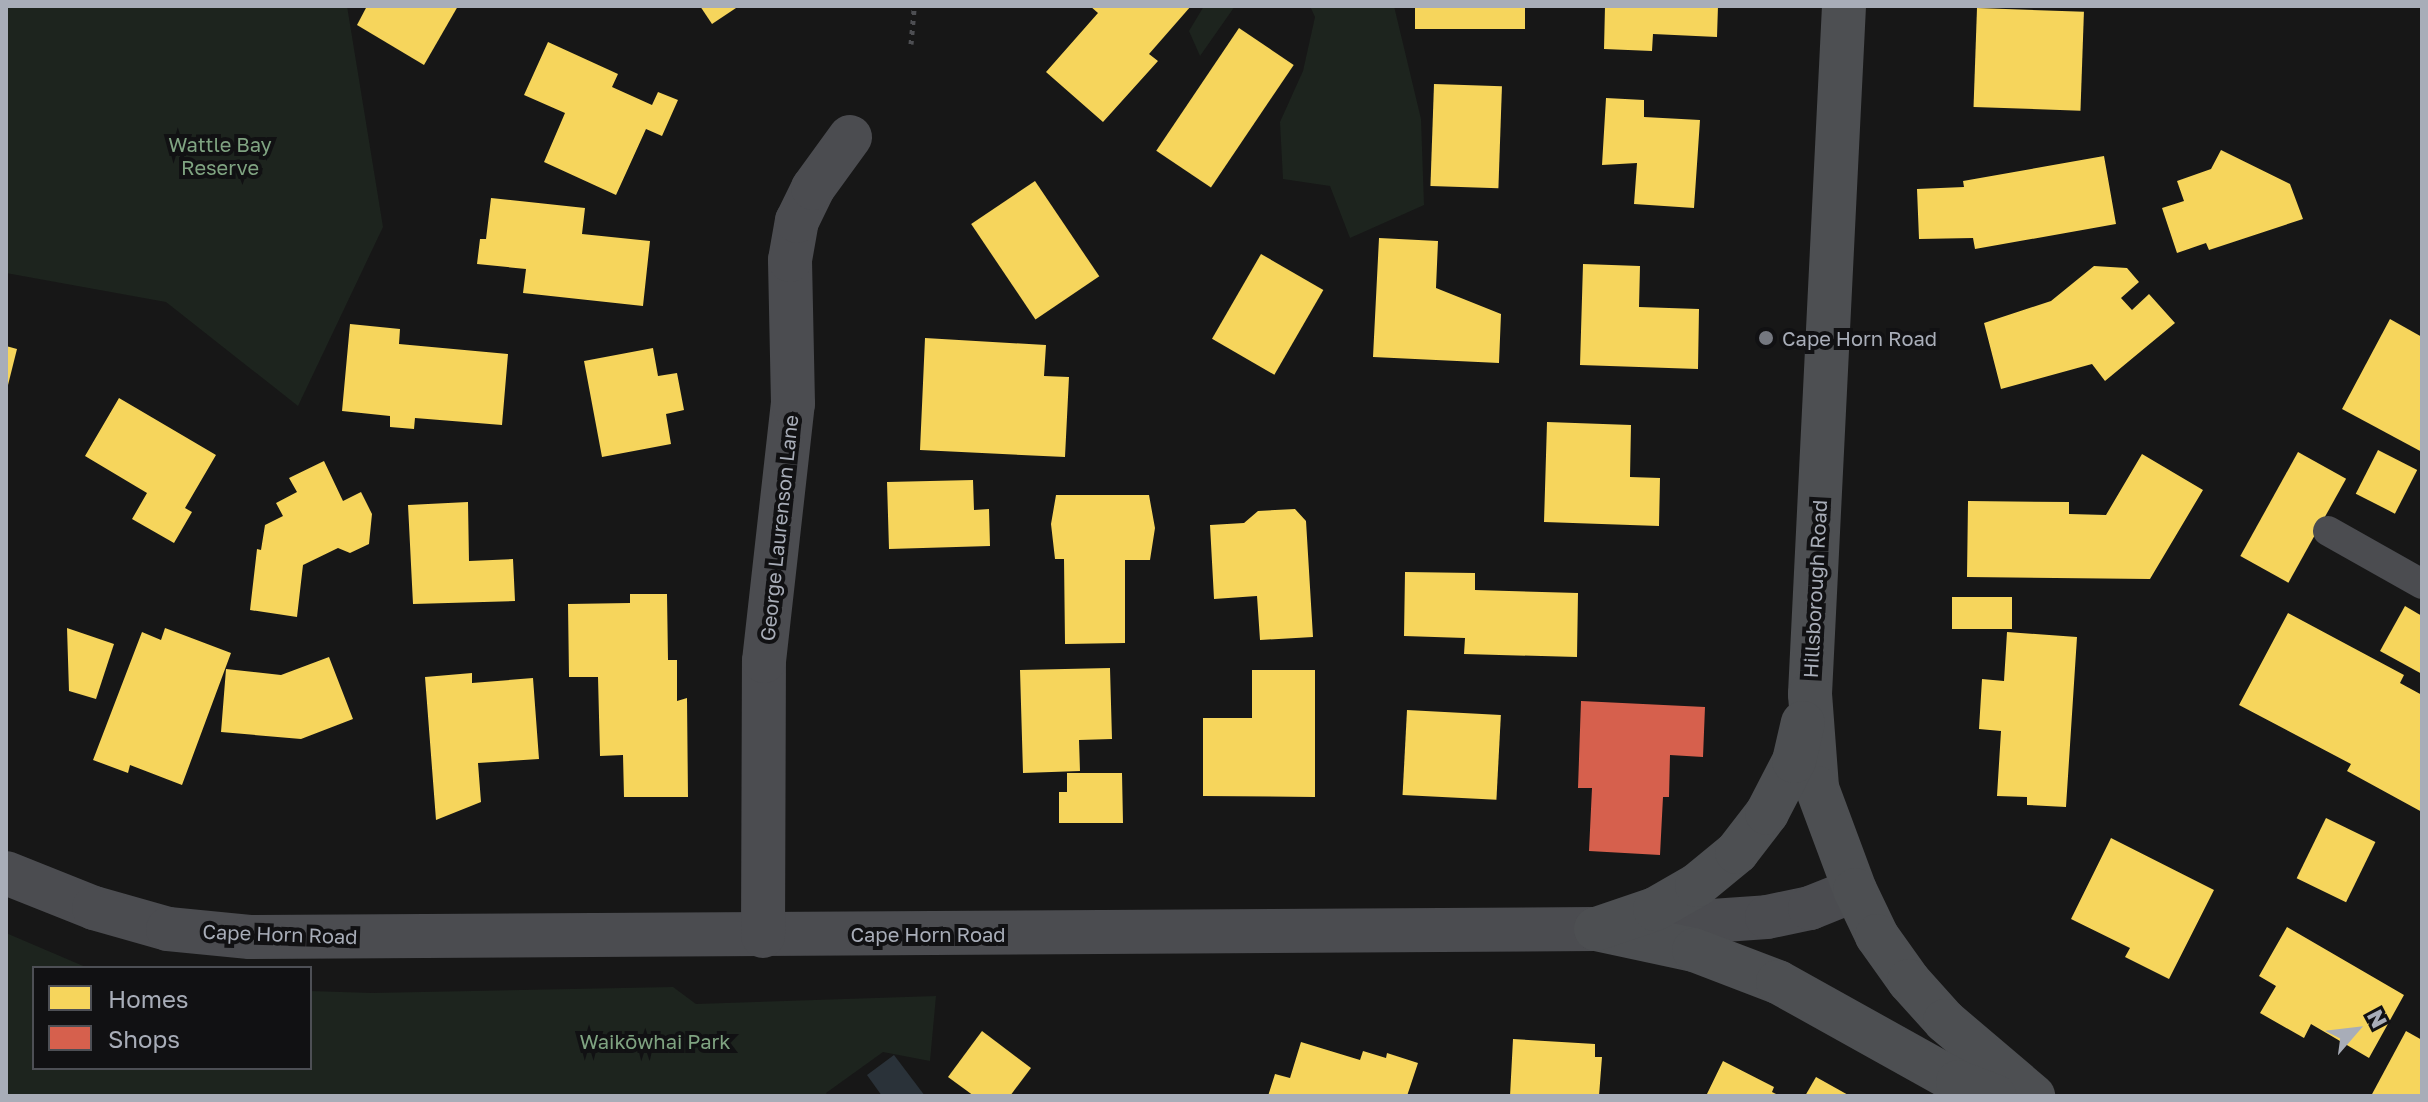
<!DOCTYPE html>
<html>
<head>
<meta charset="utf-8">
<style>
  body { margin:0 }
  #map { position:relative; width:2428px; height:1102px; overflow:hidden; background:#171717; font-family:"Golos Text",sans-serif }
  div>[style] { position:absolute }
  .green>* { inset:0; background:#1d241e }
  .water>* { inset:0; background:#2a3239 }
  .homes>* { inset:0; background:#f6d55c; transform-origin:0 0 }
  .shops>* { inset:0; background:#d6604d }
  .path>* { height:5px; margin-top:-2.5px; transform-origin:0; background:repeating-linear-gradient(90deg,#4d4e52 0 4px,transparent 0 10px) }
  .service>* { height:30px; margin:-15px; padding:0 15px; transform-origin:15px; border-radius:15px; background:#4b4c50 }
  .minor>* { height:44px; margin:-22px; padding:0 22px; transform-origin:22px; border-radius:22px; background:#4b4c50 }
  .primary>* { height:44px; margin:-22px; padding:0 22px; transform-origin:22px; border-radius:22px; background:#4d4f52 }
  .dots>* { width:22px; height:22px; translate:-50% -50%; box-sizing:border-box; border:4px solid #111113; border-radius:50% }
  span { translate:-50% -50%; white-space:nowrap; text-align:center; line-height:1.15; -webkit-text-stroke:8px #111113; paint-order:stroke }
  .park-label { font-size:20px; color:#7fa381 }
  .poi-label { font-size:20px; color:#a8adb8 }
  .left { translate:0 -50%; text-align:left }
  .street-label { font-size:20px; color:#a8adb8 }
  .frame { position:absolute; inset:0; border:8px solid #a8adb8; pointer-events:none }
  .legend { position:absolute; left:32px; top:966px; width:280px; height:104px; box-sizing:border-box; background:#111113; border:2px solid #4d4f55; margin:0; padding:10px 14px; list-style:none; font-size:24px; color:#a8adb8 }
  .legend li { display:flex; align-items:center; gap:16px; height:40px }
  .legend b { width:40px; border:2px solid #4d4f55 }
  .north { position:absolute; left:2316px; top:990px; width:80px; height:80px; -webkit-text-stroke:6px #111113; paint-order:stroke; rotate:62deg; font-size:22px; font-weight:700; line-height:32px; text-align:center; color:#a8adb8 }
  .north::after { content:''; display:block; margin:auto; width:28px; height:36px; background:#a8adb8; clip-path:polygon(50% 0,100% 100%,50% 72%,0 100%) }
</style>
</head>
<body>
<div id="map">
  <div class="green">
    <div style="clip-path:polygon(6px 6px,347px 6px,383px 227px,298px 406px,166px 302px,6px 273px)"></div>
    <div style="clip-path:polygon(1204px 6px,1235px 6px,1200px 56px,1189px 31px)"></div>
    <div style="clip-path:polygon(1310px 6px,1394px 6px,1421px 119px,1424px 205px,1350px 238px,1330px 186px,1283px 179px,1280px 122px,1303px 71px,1315px 17px)"></div>
    <div style="clip-path:polygon(6px 933px,88px 968px,34px 968px,34px 1068px,310px 1068px,310px 991px,372px 993px,673px 987px,696px 1004px,936px 996px,930px 1061px,883px 1052px,826px 1093px,828px 1096px,6px 1096px)"></div>
  </div>
  <div class="water">
    <div style="clip-path:polygon(894px 1055px,925px 1096px,882px 1096px,867px 1075px)"></div>
  </div>
  <div class="homes">
    <div style="clip-path:polygon(367px 6px,458px 6px,424px 65px,357px 25px)"></div>
    <div style="clip-path:polygon(700px 6px,739px 6px,712px 24px)"></div>
    <div style="clip-path:polygon(1090px 6px,1191px 6px,1149px 54px,1158px 61px,1103px 122px,1046px 72px,1098px 13px)"></div>
    <div style="left:1415px;top:6px;width:110px;height:23px"></div>
    <div style="clip-path:polygon(1605px 6px,1718px 6px,1717px 37px,1653px 34px,1652px 51px,1604px 49px)"></div>
    <div style="left:1977px;top:8px;width:107px;height:99px;rotate:2deg"></div>
    <div style="left:1239px;top:28px;width:66px;height:148px;rotate:34deg"></div>
    <div style="clip-path:polygon(548px 42px,618px 74px,612px 87px,652px 105px,658px 92px,678px 100px,662px 136px,646px 129px,616px 195px,544px 162px,565px 113px,524px 95px)"></div>
    <div style="left:1434px;top:84px;width:68px;height:102px;rotate:2deg"></div>
    <div style="clip-path:polygon(1606px 98px,1644px 100px,1644px 117px,1700px 120px,1694px 208px,1634px 204px,1637px 163px,1602px 165px)"></div>
    <div style="clip-path:polygon(2221px 150px,2290px 184px,2303px 219px,2209px 250px,2206px 243px,2177px 253px,2162px 208px,2184px 201px,2177px 181px,2211px 169px)"></div>
    <div style="clip-path:polygon(2104px 156px,2116px 224px,1975px 249px,1973px 238px,1919px 239px,1917px 189px,1964px 187px,1963px 181px)"></div>
    <div style="left:1035px;top:181px;width:115px;height:77px;rotate:56deg"></div>
    <div style="clip-path:polygon(491px 198px,585px 208px,582px 234px,650px 241px,643px 306px,523px 293px,526px 269px,477px 264px,480px 239px,486px 239px)"></div>
    <div style="clip-path:polygon(1379px 238px,1438px 241px,1436px 288px,1501px 314px,1499px 363px,1373px 357px)"></div>
    <div style="left:1261px;top:254px;width:72px;height:98px;rotate:30deg"></div>
    <div style="clip-path:polygon(1583px 264px,1640px 266px,1639px 307px,1699px 309px,1698px 369px,1580px 365px)"></div>
    <div style="clip-path:polygon(2094px 266px,2127px 268px,2139px 282px,2121px 298px,2132px 310px,2149px 294px,2175px 323px,2105px 381px,2092px 364px,2001px 389px,1984px 323px,2051px 301px)"></div>
    <div style="clip-path:polygon(2390px 319px,2422px 337px,2422px 452px,2342px 409px)"></div>
    <div style="clip-path:polygon(350px 324px,400px 329px,399px 344px,508px 354px,502px 425px,415px 418px,414px 429px,390px 427px,390px 416px,342px 411px)"></div>
    <div style="clip-path:polygon(925px 338px,1046px 345px,1044px 376px,1069px 377px,1065px 457px,920px 450px)"></div>
    <div style="clip-path:polygon(6px 346px,17px 349px,7px 389px,6px 389px)"></div>
    <div style="clip-path:polygon(653px 348px,658px 376px,677px 373px,684px 410px,666px 414px,671px 444px,602px 457px,584px 361px)"></div>
    <div style="clip-path:polygon(119px 398px,216px 455px,185px 508px,192px 512px,174px 543px,132px 519px,147px 493px,85px 456px)"></div>
    <div style="clip-path:polygon(1547px 422px,1631px 425px,1630px 477px,1660px 478px,1659px 526px,1544px 522px)"></div>
    <div style="left:2378px;top:450px;width:44px;height:49px;rotate:27deg"></div>
    <div style="left:2298px;top:452px;width:55px;height:119px;rotate:29deg"></div>
    <div style="clip-path:polygon(2142px 454px,2203px 490px,2150px 579px,1967px 577px,1968px 501px,2069px 502px,2069px 514px,2106px 515px)"></div>
    <div style="clip-path:polygon(324px 461px,343px 501px,361px 492px,372px 514px,369px 544px,350px 553px,338px 548px,303px 565px,297px 617px,250px 610px,257px 549px,261px 550px,265px 525px,283px 516px,276px 503px,297px 492px,289px 478px)"></div>
    <div style="clip-path:polygon(973px 480px,974px 510px,989px 509px,990px 546px,889px 549px,887px 482px)"></div>
    <div style="clip-path:polygon(1056px 495px,1149px 495px,1155px 528px,1150px 560px,1125px 560px,1125px 643px,1065px 644px,1064px 559px,1055px 559px,1051px 524px)"></div>
    <div style="clip-path:polygon(468px 502px,469px 561px,513px 559px,515px 601px,413px 604px,408px 505px)"></div>
    <div style="clip-path:polygon(1295px 509px,1306px 521px,1313px 637px,1260px 640px,1257px 596px,1214px 599px,1210px 525px,1244px 523px,1258px 511px)"></div>
    <div style="clip-path:polygon(1405px 572px,1475px 573px,1475px 590px,1578px 593px,1577px 657px,1464px 654px,1465px 638px,1404px 636px)"></div>
    <div style="clip-path:polygon(630px 594px,667px 594px,668px 660px,677px 660px,677px 701px,687px 698px,688px 797px,624px 797px,623px 755px,600px 756px,598px 677px,569px 677px,568px 604px,630px 603px)"></div>
    <div style="left:2012px;top:597px;width:32px;height:60px;rotate:90deg"></div>
    <div style="clip-path:polygon(2405px 606px,2422px 616px,2422px 674px,2380px 651px)"></div>
    <div style="clip-path:polygon(2288px 613px,2404px 675px,2400px 683px,2422px 695px,2422px 812px,2347px 771px,2351px 764px,2239px 705px)"></div>
    <div style="clip-path:polygon(67px 628px,114px 644px,96px 699px,69px 691px)"></div>
    <div style="clip-path:polygon(165px 628px,231px 653px,182px 785px,130px 765px,128px 773px,93px 760px,142px 632px,161px 640px)"></div>
    <div style="clip-path:polygon(2007px 632px,2077px 637px,2066px 807px,2027px 805px,2027px 797px,1997px 796px,2001px 731px,1979px 729px,1982px 679px,2004px 681px)"></div>
    <div style="clip-path:polygon(329px 657px,353px 719px,301px 739px,221px 732px,226px 669px,281px 675px)"></div>
    <div style="clip-path:polygon(1110px 668px,1112px 739px,1079px 740px,1080px 771px,1023px 773px,1020px 670px)"></div>
    <div style="clip-path:polygon(1252px 670px,1315px 670px,1315px 797px,1203px 796px,1203px 718px,1252px 718px)"></div>
    <div style="clip-path:polygon(472px 673px,472px 683px,533px 678px,539px 759px,478px 763px,481px 802px,436px 820px,425px 677px)"></div>
    <div style="left:1407px;top:710px;width:94px;height:85px;rotate:3deg"></div>
    <div style="clip-path:polygon(1067px 773px,1122px 773px,1123px 823px,1059px 823px,1059px 792px,1067px 792px)"></div>
    <div style="left:2326px;top:818px;width:55px;height:67px;rotate:26deg"></div>
    <div style="clip-path:polygon(2111px 838px,2214px 890px,2169px 979px,2125px 957px,2130px 948px,2071px 919px)"></div>
    <div style="clip-path:polygon(2287px 927px,2404px 995px,2369px 1058px,2311px 1024px,2304px 1038px,2260px 1013px,2276px 986px,2259px 976px)"></div>
    <div style="clip-path:polygon(982px 1031px,1031px 1068px,1010px 1096px,974px 1096px,948px 1077px)"></div>
    <div style="clip-path:polygon(2406px 1031px,2422px 1040px,2422px 1096px,2371px 1096px)"></div>
    <div style="clip-path:polygon(1513px 1039px,1595px 1044px,1595px 1057px,1602px 1057px,1599px 1096px,1510px 1096px)"></div>
    <div style="clip-path:polygon(1301px 1042px,1360px 1060px,1363px 1051px,1386px 1058px,1387px 1053px,1418px 1063px,1407px 1096px,1268px 1096px,1275px 1074px,1290px 1078px)"></div>
    <div style="clip-path:polygon(1723px 1061px,1774px 1087px,1772px 1092px,1780px 1096px,1706px 1096px)"></div>
    <div style="clip-path:polygon(1816px 1077px,1850px 1096px,1805px 1096px)"></div>
  </div>
  <div class="shops">
    <div style="clip-path:polygon(1581px 701px,1705px 707px,1703px 757px,1670px 755px,1669px 797px,1663px 797px,1660px 855px,1589px 851px,1592px 788px,1578px 788px)"></div>
  </div>
  <div class="path">
    <div style="left:911px;top:44px;width:38px;rotate:-85deg"></div>
  </div>
  <div class="service">
    <div style="left:2328px;top:531px;width:108px;rotate:29.4deg"></div>
  </div>
  <div class="minor">
    <div style="left:6px;top:873px;width:95px;rotate:21.7deg"></div>
    <div style="left:94px;top:908px;width:77px;rotate:15.8deg"></div>
    <div style="left:168px;top:929px;width:82px;rotate:5.6deg"></div>
    <div style="left:250px;top:937px;width:1346px;rotate:-0.34deg"></div>
    <div style="left:1596px;top:929px;width:171px;rotate:-4deg"></div>
    <div style="left:1767px;top:917px;width:44px;rotate:-11.8deg"></div>
    <div style="left:1810px;top:908px;width:48px;rotate:-21.8deg"></div>
    <div style="left:763px;top:936px;width:275px;rotate:-89.8deg"></div>
    <div style="left:764px;top:661px;width:259px;rotate:-83.6deg"></div>
    <div style="left:793px;top:404px;width:144px;rotate:-91.2deg"></div>
    <div style="left:790px;top:260px;width:40px;rotate:-80deg"></div>
    <div style="left:797px;top:221px;width:37px;rotate:-64deg"></div>
    <div style="left:813px;top:188px;width:63px;rotate:-54deg"></div>
  </div>
  <div class="primary">
    <div style="left:1844px;top:6px;width:689px;rotate:92.83deg"></div>
    <div style="left:1810px;top:694px;width:94px;rotate:85.7deg"></div>
    <div style="left:1817px;top:788px;width:109px;rotate:69.6deg"></div>
    <div style="left:1855px;top:890px;width:51px;rotate:64.4deg"></div>
    <div style="left:1877px;top:936px;width:55px;rotate:54.6deg"></div>
    <div style="left:1909px;top:981px;width:54px;rotate:48deg"></div>
    <div style="left:1945px;top:1021px;width:116px;rotate:40.4deg"></div>
    <div style="left:1596px;top:929px;width:100px;rotate:12.1deg"></div>
    <div style="left:1694px;top:950px;width:90px;rotate:20.9deg"></div>
    <div style="left:1778px;top:982px;width:206px;rotate:29.1deg"></div>
    <div style="left:1958px;top:1082px;width:39px;rotate:21deg"></div>
    <div style="left:1596px;top:929px;width:62px;rotate:-18.7deg"></div>
    <div style="left:1655px;top:909px;width:48px;rotate:-29.7deg"></div>
    <div style="left:1697px;top:885px;width:52px;rotate:-39.5deg"></div>
    <div style="left:1737px;top:852px;width:49px;rotate:-52.4deg"></div>
    <div style="left:1767px;top:813px;width:59px;rotate:-62.6deg"></div>
    <div style="left:1794px;top:761px;width:39px;rotate:-77deg"></div>
  </div>
  <div class="dots">
    <div style="left:1766px;top:338px;background:#757880"></div>
  </div>
  <div class="park-label">
    <span style="left:220px;top:156px">Wattle Bay<br>Reserve</span>
    <span style="left:655px;top:1041px">Waikōwhai Park</span>
  </div>
  <div class="poi-label">
    <span class="left" style="left:1782px;top:338px">Cape Horn Road</span>
  </div>
  <div class="street-label">
    <span style="left:779px;top:528px;rotate:-84deg">George Laurenson Lane</span>
    <span style="left:1815px;top:589px;rotate:-87deg">Hillsborough Road</span>
    <span style="left:280px;top:934px;rotate:2deg">Cape Horn Road</span>
    <span style="left:928px;top:934px">Cape Horn Road</span>
  </div>
  <div class="frame"></div>
  <ul class="legend">
  <li><b style="height:22px;background:#f6d55c"></b>Homes</li>
  <li><b style="height:22px;background:#d6604d"></b>Shops</li>
  </ul>
  <div class="north">N</div>
</div>
</body>
</html>
